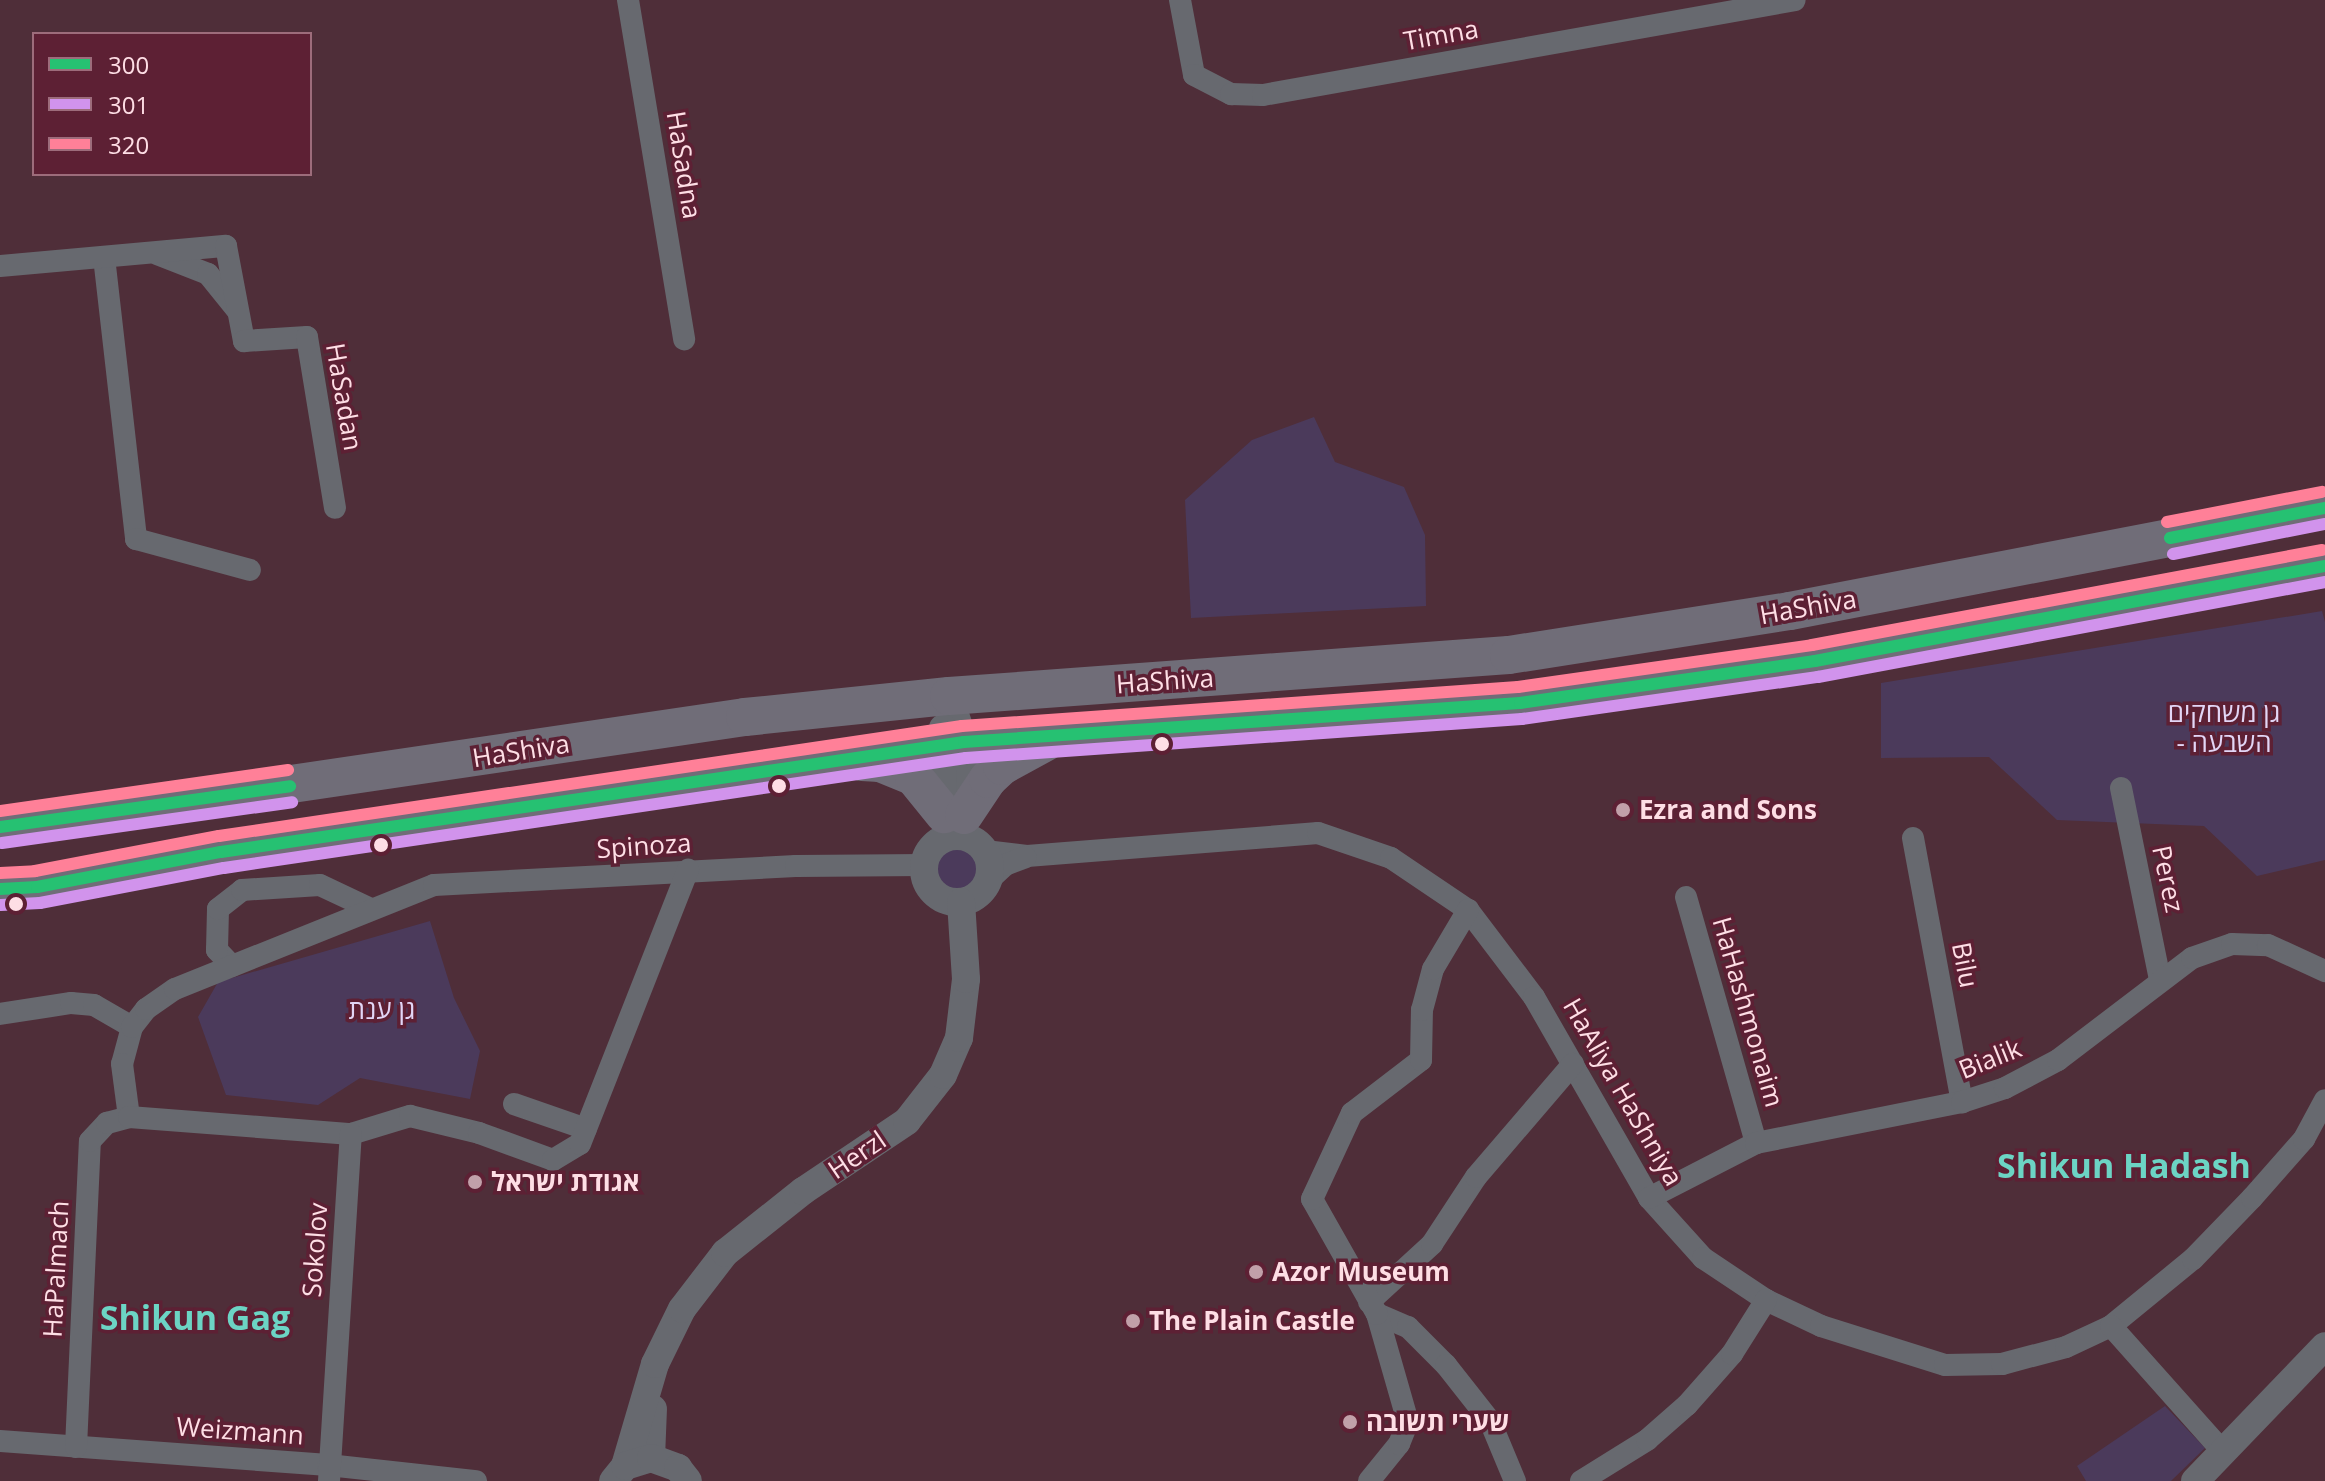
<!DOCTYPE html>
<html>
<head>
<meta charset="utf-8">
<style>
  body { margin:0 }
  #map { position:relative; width:2325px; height:1481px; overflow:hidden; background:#4f2e39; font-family:"Open Sans","Noto Sans Hebrew",sans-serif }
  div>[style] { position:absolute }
  .green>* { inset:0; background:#4b3a5b }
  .round { border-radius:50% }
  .minor>* { height:22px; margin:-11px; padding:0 11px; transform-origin:11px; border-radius:11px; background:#67696f }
  .tertiary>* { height:28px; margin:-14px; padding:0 14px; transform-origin:14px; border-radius:14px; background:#67696f }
  .tertiary>.ring { margin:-14px; padding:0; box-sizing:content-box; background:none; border:28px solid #67696f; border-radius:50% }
  .trunk>* { height:38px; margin:-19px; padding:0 19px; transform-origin:19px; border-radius:19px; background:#706d78 }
  .bus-1>* { height:12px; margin:-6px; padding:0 6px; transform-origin:6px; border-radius:6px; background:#26c172 }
  .bus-2>* { height:12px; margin:-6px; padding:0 6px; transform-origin:6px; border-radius:6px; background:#d193ec }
  .bus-3>* { height:12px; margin:-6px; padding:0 6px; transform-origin:6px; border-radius:6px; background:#ff8098 }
  .dots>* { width:22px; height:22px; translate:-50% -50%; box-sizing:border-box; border:4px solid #5d2034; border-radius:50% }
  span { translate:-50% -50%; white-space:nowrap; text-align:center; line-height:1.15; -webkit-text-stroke:7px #5d2034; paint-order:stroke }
  .street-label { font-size:26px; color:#fedee5 }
  .park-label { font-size:26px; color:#e2d6f6 }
  .poi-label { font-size:26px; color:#fedee5; font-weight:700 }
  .left { translate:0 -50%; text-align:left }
  .district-label { font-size:34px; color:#6cd4c4; font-weight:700 }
  .legend { position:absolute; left:32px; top:32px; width:280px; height:144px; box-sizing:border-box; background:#5d2034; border:2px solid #9d6c7b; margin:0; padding:10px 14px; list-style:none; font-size:24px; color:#fedee5 }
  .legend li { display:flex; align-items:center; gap:16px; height:40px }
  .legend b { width:40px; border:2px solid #9d6c7b }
</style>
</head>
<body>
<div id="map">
  <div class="green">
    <div style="clip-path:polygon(1314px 417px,1335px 462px,1404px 487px,1425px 535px,1426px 606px,1191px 618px,1185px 500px,1252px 440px)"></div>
    <div style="clip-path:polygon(2322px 611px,2325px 622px,2325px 860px,2257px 876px,2204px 826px,2057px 820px,1989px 757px,1881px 758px,1881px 683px)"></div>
    <div class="round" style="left:936px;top:847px;width:44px;height:44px"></div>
    <div style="clip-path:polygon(430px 921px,454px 998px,480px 1051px,470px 1099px,360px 1078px,318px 1105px,226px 1095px,198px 1017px,218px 982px)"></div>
    <div style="clip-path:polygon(2165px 1406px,2205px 1448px,2171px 1481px,2086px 1481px,2077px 1466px)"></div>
  </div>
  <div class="minor">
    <div style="left:628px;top:0;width:344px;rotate:80.6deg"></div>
    <div style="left:1180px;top:0;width:76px;rotate:79.4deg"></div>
    <div style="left:1194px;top:75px;width:42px;rotate:27.2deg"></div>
    <div style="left:1231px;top:94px;width:32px;rotate:2deg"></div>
    <div style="left:1263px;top:95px;width:540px;rotate:-10.12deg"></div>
    <div style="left:157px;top:254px;width:55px;rotate:21.4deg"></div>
    <div style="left:208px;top:274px;width:46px;rotate:51.1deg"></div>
    <div style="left:104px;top:257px;width:284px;rotate:83.5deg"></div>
    <div style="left:136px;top:539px;width:118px;rotate:15.2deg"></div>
    <div style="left:0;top:266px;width:227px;rotate:-5.1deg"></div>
    <div style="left:226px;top:246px;width:97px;rotate:79.3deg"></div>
    <div style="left:244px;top:341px;width:63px;rotate:-3.6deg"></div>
    <div style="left:307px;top:337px;width:173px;rotate:80.7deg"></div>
    <div style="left:2121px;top:788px;width:196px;rotate:78.5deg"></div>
    <div style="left:1913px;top:838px;width:269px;rotate:79.5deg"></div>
    <div style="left:985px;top:851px;width:42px;rotate:6.8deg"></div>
    <div style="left:1027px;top:856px;width:292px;rotate:-4.5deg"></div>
    <div style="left:1318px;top:833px;width:77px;rotate:18.9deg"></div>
    <div style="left:1391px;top:858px;width:93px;rotate:34deg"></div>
    <div style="left:1468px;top:910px;width:109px;rotate:52.8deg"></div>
    <div style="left:1534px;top:997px;width:232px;rotate:60.2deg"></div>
    <div style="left:1649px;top:1198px;width:81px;rotate:48deg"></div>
    <div style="left:1703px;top:1258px;width:76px;rotate:33.7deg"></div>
    <div style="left:1766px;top:1300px;width:61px;rotate:25.3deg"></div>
    <div style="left:1821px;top:1326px;width:130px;rotate:17.5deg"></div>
    <div style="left:1945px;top:1365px;width:57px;rotate:-1deg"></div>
    <div style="left:2002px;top:1364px;width:66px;rotate:-14.9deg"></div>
    <div style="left:2066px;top:1347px;width:50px;rotate:-25deg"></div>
    <div style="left:2111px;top:1326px;width:106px;rotate:-39.3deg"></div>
    <div style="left:2193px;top:1259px;width:85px;rotate:-46deg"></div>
    <div style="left:2252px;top:1198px;width:79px;rotate:-48.6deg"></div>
    <div style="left:2304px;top:1139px;width:44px;rotate:-61.7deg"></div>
    <div style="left:987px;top:882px;width:25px;rotate:-43deg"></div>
    <div style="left:1005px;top:865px;width:22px;rotate:-21deg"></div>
    <div style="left:1686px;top:897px;width:256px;rotate:74.1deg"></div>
    <div style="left:232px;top:966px;width:22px;rotate:-133deg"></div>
    <div style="left:217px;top:950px;width:41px;rotate:-88.6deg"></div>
    <div style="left:218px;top:909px;width:31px;rotate:-38deg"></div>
    <div style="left:242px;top:890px;width:78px;rotate:-3.7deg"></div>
    <div style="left:320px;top:885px;width:56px;rotate:25.2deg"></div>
    <div style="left:0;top:1014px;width:72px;rotate:-8.8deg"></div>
    <div style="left:71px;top:1003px;width:23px;rotate:5deg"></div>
    <div style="left:94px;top:1005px;width:44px;rotate:30.1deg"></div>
    <div style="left:132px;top:1027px;width:38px;rotate:105deg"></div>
    <div style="left:122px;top:1064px;width:53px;rotate:82.5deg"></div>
    <div style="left:132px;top:1027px;width:23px;rotate:-52deg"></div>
    <div style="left:146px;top:1009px;width:35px;rotate:-35deg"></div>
    <div style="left:175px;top:989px;width:279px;rotate:-21.9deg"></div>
    <div style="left:434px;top:885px;width:362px;rotate:-3deg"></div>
    <div style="left:796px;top:866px;width:129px;rotate:-0.4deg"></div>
    <div style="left:514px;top:1104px;width:76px;rotate:19.1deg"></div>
    <div style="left:1649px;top:1198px;width:120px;rotate:-27.2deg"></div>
    <div style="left:1756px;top:1143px;width:210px;rotate:-11.3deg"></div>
    <div style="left:1962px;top:1102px;width:45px;rotate:-18deg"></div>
    <div style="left:2005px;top:1088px;width:60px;rotate:-27.8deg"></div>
    <div style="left:2058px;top:1060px;width:168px;rotate:-37.3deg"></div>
    <div style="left:2192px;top:958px;width:42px;rotate:-19.3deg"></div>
    <div style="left:2232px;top:944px;width:36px;rotate:2deg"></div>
    <div style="left:2268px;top:945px;width:63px;rotate:24.5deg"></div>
    <div style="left:1369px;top:1302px;width:86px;rotate:-42.6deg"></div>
    <div style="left:1432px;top:1244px;width:80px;rotate:-56.7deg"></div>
    <div style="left:1476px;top:1177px;width:149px;rotate:-49.4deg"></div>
    <div style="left:1377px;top:1314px;width:34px;rotate:23deg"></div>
    <div style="left:1408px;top:1327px;width:54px;rotate:45deg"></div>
    <div style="left:1446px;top:1365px;width:71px;rotate:51.8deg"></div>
    <div style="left:1490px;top:1421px;width:65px;rotate:67.4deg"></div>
    <div style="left:2111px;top:1326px;width:170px;rotate:48.3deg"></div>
    <div style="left:0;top:1441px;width:329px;rotate:4.2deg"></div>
    <div style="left:328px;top:1465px;width:149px;rotate:6.2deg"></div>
    <div style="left:76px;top:1447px;width:306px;rotate:-87.4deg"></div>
    <div style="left:90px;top:1141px;width:25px;rotate:-47deg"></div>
    <div style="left:107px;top:1123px;width:23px;rotate:-15deg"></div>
    <div style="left:129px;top:1117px;width:223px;rotate:4.4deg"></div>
    <div style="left:351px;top:1134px;width:62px;rotate:-17deg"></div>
    <div style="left:410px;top:1116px;width:71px;rotate:13.8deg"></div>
    <div style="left:479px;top:1133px;width:79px;rotate:20deg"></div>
    <div style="left:553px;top:1160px;width:31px;rotate:-31deg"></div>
    <div style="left:580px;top:1144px;width:295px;rotate:-68.5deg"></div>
    <div style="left:329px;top:1481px;width:348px;rotate:-86.4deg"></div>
    <div style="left:1369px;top:1481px;width:48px;rotate:-51deg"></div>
    <div style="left:1399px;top:1444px;width:24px;rotate:-68deg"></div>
    <div style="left:1408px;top:1422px;width:112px;rotate:-106deg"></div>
    <div style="left:1377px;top:1314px;width:132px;rotate:-119.5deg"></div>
    <div style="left:1312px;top:1199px;width:95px;rotate:-65.1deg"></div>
    <div style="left:1352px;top:1113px;width:87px;rotate:-37.5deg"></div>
    <div style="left:1421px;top:1060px;width:50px;rotate:-88.9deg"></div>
    <div style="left:1422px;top:1010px;width:42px;rotate:-75deg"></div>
    <div style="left:1433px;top:969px;width:69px;rotate:-59.3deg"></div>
    <div style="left:1581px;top:1481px;width:78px;rotate:-31.8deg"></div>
    <div style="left:1647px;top:1440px;width:53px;rotate:-41.2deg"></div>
    <div style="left:1687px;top:1405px;width:68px;rotate:-48.6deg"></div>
    <div style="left:1732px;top:1354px;width:64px;rotate:-57.8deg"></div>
  </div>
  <div class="tertiary">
    <div style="left:949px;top:696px;width:48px;rotate:71.9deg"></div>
    <div style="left:964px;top:742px;width:74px;rotate:90deg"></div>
    <div style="left:943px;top:728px;width:17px;rotate:97deg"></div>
    <div style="left:941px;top:745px;width:73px;rotate:87.6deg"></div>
    <div class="ring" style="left:924px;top:836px;width:38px;height:38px"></div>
    <div style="left:651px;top:1458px;width:49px;rotate:-87.7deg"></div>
    <div style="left:625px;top:1466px;width:106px;rotate:-73.6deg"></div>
    <div style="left:655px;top:1364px;width:61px;rotate:-63.9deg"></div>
    <div style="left:682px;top:1309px;width:71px;rotate:-52.5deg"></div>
    <div style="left:725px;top:1253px;width:100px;rotate:-38.5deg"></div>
    <div style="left:803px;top:1191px;width:125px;rotate:-33.9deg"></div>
    <div style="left:907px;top:1121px;width:58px;rotate:-52deg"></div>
    <div style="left:943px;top:1075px;width:40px;rotate:-66.6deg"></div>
    <div style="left:959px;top:1038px;width:59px;rotate:-83.2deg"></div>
    <div style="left:966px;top:979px;width:77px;rotate:-93.7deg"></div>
    <div style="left:613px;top:1481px;width:19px;rotate:-51deg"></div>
    <div style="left:625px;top:1466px;width:27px;rotate:-17deg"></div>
    <div style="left:651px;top:1458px;width:29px;rotate:20deg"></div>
    <div style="left:678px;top:1468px;width:16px;rotate:52deg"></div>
    <div style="left:2195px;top:1481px;width:187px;rotate:-46.1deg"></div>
  </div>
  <div class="trunk">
    <div style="left:862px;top:762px;width:18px;rotate:3deg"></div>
    <div style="left:880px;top:763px;width:37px;rotate:22deg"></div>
    <div style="left:914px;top:777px;width:48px;rotate:51deg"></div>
    <div style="left:964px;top:815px;width:43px;rotate:-56.3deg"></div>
    <div style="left:988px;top:779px;width:19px;rotate:-43deg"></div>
    <div style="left:1002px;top:766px;width:50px;rotate:-28.6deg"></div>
    <div style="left:0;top:827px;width:753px;rotate:-8.4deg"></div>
    <div style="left:745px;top:717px;width:205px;rotate:-5.9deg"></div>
    <div style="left:949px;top:696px;width:561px;rotate:-4.19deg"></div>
    <div style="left:1509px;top:655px;width:284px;rotate:-8.9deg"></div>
    <div style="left:1790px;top:611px;width:545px;rotate:-10.9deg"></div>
    <div style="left:0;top:889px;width:37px;rotate:-3deg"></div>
    <div style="left:37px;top:887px;width:187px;rotate:-10.8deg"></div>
    <div style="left:221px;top:852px;width:751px;rotate:-8.42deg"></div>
    <div style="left:964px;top:742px;width:557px;rotate:-4.01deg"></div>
    <div style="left:1520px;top:703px;width:298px;rotate:-8.1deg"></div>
    <div style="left:1815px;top:661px;width:519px;rotate:-10.55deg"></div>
  </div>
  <div class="bus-1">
    <div style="left:2170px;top:538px;width:158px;rotate:-11deg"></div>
    <div style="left:0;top:827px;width:293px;rotate:-8deg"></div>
    <div style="left:0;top:889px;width:37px;rotate:-3deg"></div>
    <div style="left:37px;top:887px;width:187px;rotate:-10.8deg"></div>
    <div style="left:221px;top:852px;width:751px;rotate:-8.42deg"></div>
    <div style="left:964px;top:742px;width:557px;rotate:-4.01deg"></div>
    <div style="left:1520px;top:703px;width:298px;rotate:-8.1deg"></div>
    <div style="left:1815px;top:661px;width:519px;rotate:-10.55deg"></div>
  </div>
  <div class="bus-2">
    <div style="left:2173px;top:554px;width:155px;rotate:-11.2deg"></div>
    <div style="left:2px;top:843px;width:293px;rotate:-8deg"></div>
    <div style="left:1px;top:905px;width:39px;rotate:-3deg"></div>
    <div style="left:40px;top:903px;width:187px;rotate:-10.8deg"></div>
    <div style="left:224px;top:868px;width:750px;rotate:-8.43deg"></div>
    <div style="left:966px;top:758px;width:557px;rotate:-4.01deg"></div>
    <div style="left:1522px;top:719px;width:299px;rotate:-8.1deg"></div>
    <div style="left:1818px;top:677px;width:516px;rotate:-10.61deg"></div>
  </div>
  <div class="bus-3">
    <div style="left:2167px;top:522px;width:158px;rotate:-11deg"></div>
    <div style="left:0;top:811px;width:291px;rotate:-8.1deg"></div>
    <div style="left:0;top:873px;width:35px;rotate:-3deg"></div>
    <div style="left:35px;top:871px;width:187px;rotate:-10.8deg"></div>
    <div style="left:219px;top:836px;width:751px;rotate:-8.42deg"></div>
    <div style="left:962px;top:726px;width:557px;rotate:-4.01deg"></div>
    <div style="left:1518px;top:687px;width:297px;rotate:-8.1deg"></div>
    <div style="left:1812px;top:645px;width:519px;rotate:-10.55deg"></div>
  </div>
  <div class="dots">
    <div style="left:1162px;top:744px;background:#fedee5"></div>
    <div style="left:779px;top:786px;background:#fedee5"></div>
    <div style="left:1623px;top:810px;background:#c1a0a9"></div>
    <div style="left:381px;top:845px;background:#fedee5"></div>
    <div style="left:16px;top:904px;background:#fedee5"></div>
    <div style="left:475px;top:1182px;background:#c1a0a9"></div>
    <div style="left:1256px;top:1272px;background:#c1a0a9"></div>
    <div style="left:1133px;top:1321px;background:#c1a0a9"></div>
    <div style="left:1350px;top:1422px;background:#c1a0a9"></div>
  </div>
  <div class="street-label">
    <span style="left:1441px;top:35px;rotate:-10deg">Timna</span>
    <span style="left:684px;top:165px;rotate:81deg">HaSadna</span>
    <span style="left:344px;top:397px;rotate:80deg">HaSadan</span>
    <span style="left:1808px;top:607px;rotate:-10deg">HaShiva</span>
    <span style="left:1165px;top:681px;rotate:-4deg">HaShiva</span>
    <span style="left:521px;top:751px;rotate:-9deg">HaShiva</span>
    <span style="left:644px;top:846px;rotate:-4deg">Spinoza</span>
    <span style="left:2168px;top:879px;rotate:78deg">Perez</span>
    <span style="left:1965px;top:965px;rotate:79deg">Bilu</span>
    <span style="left:1748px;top:1012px;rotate:74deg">HaHashmonaim</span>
    <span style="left:1990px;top:1059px;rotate:-22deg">Bialik</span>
    <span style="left:1623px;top:1092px;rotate:60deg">HaAliya HaShniya</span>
    <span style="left:857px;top:1155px;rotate:-34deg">Herzl</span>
    <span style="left:315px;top:1250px;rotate:-86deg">Sokolov</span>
    <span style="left:56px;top:1269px;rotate:-87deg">HaPalmach</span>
    <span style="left:240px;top:1431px;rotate:4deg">Weizmann</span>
  </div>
  <div class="park-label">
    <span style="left:2224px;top:728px">גן משחקים<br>- השבעה</span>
    <span style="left:382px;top:1010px">גן ענת</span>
  </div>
  <div class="poi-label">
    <span class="left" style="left:1639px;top:810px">Ezra and Sons</span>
    <span class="left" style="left:491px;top:1182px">אגודת ישראל</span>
    <span class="left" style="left:1272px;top:1272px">Azor Museum</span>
    <span class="left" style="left:1149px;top:1321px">The Plain Castle</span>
    <span class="left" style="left:1366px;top:1422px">שערי תשובה</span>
  </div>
  <div class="district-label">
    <span style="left:2124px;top:1166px">Shikun Hadash</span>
    <span style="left:195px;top:1318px">Shikun Gag</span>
  </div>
  <ul class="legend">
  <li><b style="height:10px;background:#26c172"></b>300</li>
  <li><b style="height:10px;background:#d193ec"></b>301</li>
  <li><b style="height:10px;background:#ff8098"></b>320</li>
  </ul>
</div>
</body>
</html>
